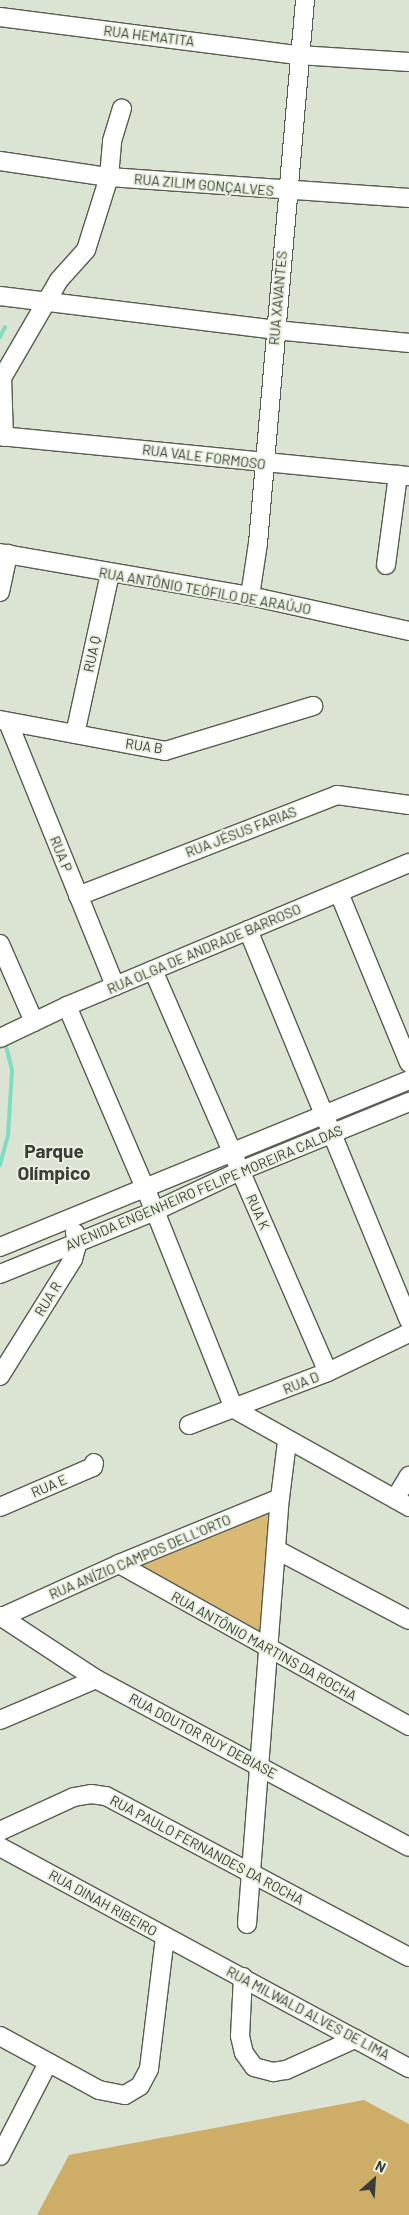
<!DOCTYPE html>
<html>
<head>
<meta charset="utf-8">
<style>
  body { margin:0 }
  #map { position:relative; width:409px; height:2215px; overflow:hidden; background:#dbe4d3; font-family:Barlow,sans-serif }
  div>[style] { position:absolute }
  .green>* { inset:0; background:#d9b974 }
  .forest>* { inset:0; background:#cead67 }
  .stream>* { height:4px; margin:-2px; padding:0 2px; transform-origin:2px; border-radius:2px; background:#80dcc0 }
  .roads { filter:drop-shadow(1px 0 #565d4e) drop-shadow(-1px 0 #565d4e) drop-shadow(0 1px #565d4e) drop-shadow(0 -1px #565d4e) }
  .minor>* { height:18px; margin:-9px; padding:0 9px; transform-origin:9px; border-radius:9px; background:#fff }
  span { translate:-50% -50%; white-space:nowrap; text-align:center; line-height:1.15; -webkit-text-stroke:4px #e8f1e0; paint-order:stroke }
  .street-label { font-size:14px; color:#3a3d37 }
  .district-label { font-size:19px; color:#3a3d37; font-weight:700 }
  .north { position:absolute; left:349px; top:2155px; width:50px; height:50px; -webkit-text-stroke:4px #e8f1e0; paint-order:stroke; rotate:26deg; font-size:14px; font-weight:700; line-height:20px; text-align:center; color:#3a3d37 }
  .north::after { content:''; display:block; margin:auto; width:18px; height:22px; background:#3a3d37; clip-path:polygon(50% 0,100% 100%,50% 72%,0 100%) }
</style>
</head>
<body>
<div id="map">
  <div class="green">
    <div style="clip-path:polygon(274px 1511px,263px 1636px,134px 1568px)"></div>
  </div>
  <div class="forest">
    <div style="clip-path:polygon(364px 2100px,409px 2124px,409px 2215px,37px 2215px,69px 2155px)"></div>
  </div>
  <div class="stream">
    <div style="left:0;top:337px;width:11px;rotate:-63deg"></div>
    <div style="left:0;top:1165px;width:30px;rotate:-75deg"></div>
    <div style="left:8px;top:1136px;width:66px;rotate:-86.5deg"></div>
    <div style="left:12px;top:1070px;width:25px;rotate:-104deg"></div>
  </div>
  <div class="roads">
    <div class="minor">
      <div style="left:0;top:17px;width:300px;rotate:7.3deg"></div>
      <div style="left:298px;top:55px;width:111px;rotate:3.6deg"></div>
      <div style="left:0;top:161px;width:110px;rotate:8.4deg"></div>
      <div style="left:109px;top:177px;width:301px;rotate:4deg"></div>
      <div style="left:0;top:296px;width:277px;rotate:7deg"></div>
      <div style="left:275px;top:330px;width:135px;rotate:5.5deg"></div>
      <div style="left:0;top:436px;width:411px;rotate:5.6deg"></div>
      <div style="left:4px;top:437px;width:59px;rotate:-91.9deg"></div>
      <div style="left:2px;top:378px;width:113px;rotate:-59.8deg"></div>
      <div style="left:59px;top:280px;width:40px;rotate:-48deg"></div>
      <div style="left:86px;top:250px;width:77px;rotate:-72.5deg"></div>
      <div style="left:109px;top:177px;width:36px;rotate:-85deg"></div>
      <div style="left:112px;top:141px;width:34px;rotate:-73deg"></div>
      <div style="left:0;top:553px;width:254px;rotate:9.8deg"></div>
      <div style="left:250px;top:596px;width:163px;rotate:12.4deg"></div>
      <div style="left:386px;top:565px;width:91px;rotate:-82.4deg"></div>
      <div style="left:0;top:592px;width:39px;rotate:-78deg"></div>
      <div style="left:250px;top:596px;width:54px;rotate:-81.4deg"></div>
      <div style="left:258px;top:543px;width:545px;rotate:-85.05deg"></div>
      <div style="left:0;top:720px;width:168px;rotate:10.6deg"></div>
      <div style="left:165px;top:751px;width:155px;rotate:-16.9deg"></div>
      <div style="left:8px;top:722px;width:285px;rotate:67.9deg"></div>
      <div style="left:75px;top:734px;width:164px;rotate:-77.7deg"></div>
      <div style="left:339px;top:893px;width:184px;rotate:67.6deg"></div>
      <div style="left:78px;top:896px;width:278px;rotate:-21.3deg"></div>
      <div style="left:337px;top:795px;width:73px;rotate:7.9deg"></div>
      <div style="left:248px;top:930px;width:422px;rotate:67.6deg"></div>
      <div style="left:0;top:944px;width:85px;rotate:66.4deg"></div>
      <div style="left:153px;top:970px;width:438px;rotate:66.5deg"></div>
      <div style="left:67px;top:1006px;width:228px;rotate:66.8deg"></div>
      <div style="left:157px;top:1216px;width:208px;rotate:68.2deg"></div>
      <div style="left:234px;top:1409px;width:201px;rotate:29.2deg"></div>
      <div style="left:0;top:1038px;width:74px;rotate:-25.5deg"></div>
      <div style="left:67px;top:1006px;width:371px;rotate:-22.7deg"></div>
      <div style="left:0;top:1247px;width:442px;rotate:-22.2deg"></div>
      <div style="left:0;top:1274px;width:167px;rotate:-22.1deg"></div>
      <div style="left:155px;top:1211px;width:94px;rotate:-25.2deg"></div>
      <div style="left:240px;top:1171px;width:183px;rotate:-22.2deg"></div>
      <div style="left:0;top:1376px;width:138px;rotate:-58deg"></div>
      <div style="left:73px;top:1259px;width:19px;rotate:-74deg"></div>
      <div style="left:78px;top:1241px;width:9px;rotate:-111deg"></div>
      <div style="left:189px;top:1425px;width:149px;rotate:-20.9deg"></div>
      <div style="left:328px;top:1372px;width:90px;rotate:-25.7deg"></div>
      <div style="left:395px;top:1499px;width:27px;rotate:-59deg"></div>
      <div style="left:0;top:1507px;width:101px;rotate:-23.3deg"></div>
      <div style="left:93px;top:1467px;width:4px;rotate:-76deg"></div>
      <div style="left:277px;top:1550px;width:149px;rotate:27.9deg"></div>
      <div style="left:119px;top:1564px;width:332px;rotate:29.2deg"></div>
      <div style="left:0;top:1616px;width:115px;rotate:33.3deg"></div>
      <div style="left:96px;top:1679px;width:355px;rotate:28.2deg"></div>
      <div style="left:0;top:1618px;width:131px;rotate:-24.4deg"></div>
      <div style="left:119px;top:1564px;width:174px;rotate:-22.3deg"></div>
      <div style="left:0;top:1720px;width:104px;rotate:-23.1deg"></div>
      <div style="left:0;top:1831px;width:81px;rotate:-24.7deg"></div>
      <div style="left:74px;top:1797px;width:17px;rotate:-10deg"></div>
      <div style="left:91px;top:1794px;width:15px;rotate:8deg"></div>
      <div style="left:106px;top:1796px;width:343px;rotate:28deg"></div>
      <div style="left:0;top:1847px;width:465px;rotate:28.4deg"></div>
      <div style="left:247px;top:1924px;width:427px;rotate:-85.6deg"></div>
      <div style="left:280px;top:1498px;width:56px;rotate:-82.9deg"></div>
      <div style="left:243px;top:1977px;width:59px;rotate:92.9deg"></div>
      <div style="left:240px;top:2036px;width:17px;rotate:77deg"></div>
      <div style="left:244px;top:2053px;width:17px;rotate:54deg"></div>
      <div style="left:254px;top:2067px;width:20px;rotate:15deg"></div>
      <div style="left:273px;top:2072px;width:13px;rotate:-9deg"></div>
      <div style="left:286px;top:2070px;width:76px;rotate:-24.2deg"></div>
      <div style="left:0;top:2036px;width:113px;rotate:28.6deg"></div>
      <div style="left:99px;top:2090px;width:26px;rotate:11deg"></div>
      <div style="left:125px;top:2095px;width:17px;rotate:-31deg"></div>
      <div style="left:140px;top:2086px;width:19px;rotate:-62deg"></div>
      <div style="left:149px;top:2069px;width:133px;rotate:-83.1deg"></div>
      <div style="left:0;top:2156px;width:105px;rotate:-62.7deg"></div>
    </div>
  </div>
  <div class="street-label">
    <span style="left:149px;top:36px;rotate:7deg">RUA HEMATITA</span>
    <span style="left:204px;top:185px;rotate:5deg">RUA ZILIM GONÇALVES</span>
    <span style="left:278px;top:298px;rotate:-85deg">RUA XAVANTES</span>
    <span style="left:204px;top:457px;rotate:7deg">RUA VALE FORMOSO</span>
    <span style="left:205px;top:591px;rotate:10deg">RUA ANTÔNIO TEÓFILO DE ARAÚJO</span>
    <span style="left:92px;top:654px;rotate:-78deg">RUA Q</span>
    <span style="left:144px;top:746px;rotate:8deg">RUA B</span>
    <span style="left:241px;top:832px;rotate:-21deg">RUA JÉSUS FARIAS</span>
    <span style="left:61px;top:854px;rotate:68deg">RUA P</span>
    <span style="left:204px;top:949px;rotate:-23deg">RUA OLGA DE ANDRADE BARROSO</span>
    <span style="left:204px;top:1188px;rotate:-23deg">AVENIDA ENGENHEIRO FELIPE MOREIRA CALDAS</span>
    <span style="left:258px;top:1212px;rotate:66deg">RUA K</span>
    <span style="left:48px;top:1299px;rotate:-58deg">RUA R</span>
    <span style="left:301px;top:1383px;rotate:-22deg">RUA D</span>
    <span style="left:49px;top:1486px;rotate:-23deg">RUA E</span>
    <span style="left:140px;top:1557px;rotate:-23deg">RUA ANÍZIO CAMPOS DELL'ORTO</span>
    <span style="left:264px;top:1646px;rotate:29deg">RUA ANTÔNIO MARTINS DA ROCHA</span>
    <span style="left:203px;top:1736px;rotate:28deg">RUA DOUTOR RUY DEBIASE</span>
    <span style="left:207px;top:1850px;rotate:28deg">RUA PAULO FERNANDES DA ROCHA</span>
    <span style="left:103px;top:1903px;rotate:29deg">RUA DINAH RIBEIRO</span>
    <span style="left:308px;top:2013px;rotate:28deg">RUA MILWALD ALVES DE LIMA</span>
  </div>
  <div class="district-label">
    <span style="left:54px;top:1162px">Parque<br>Olímpico</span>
  </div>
  <div class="north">N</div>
</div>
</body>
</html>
